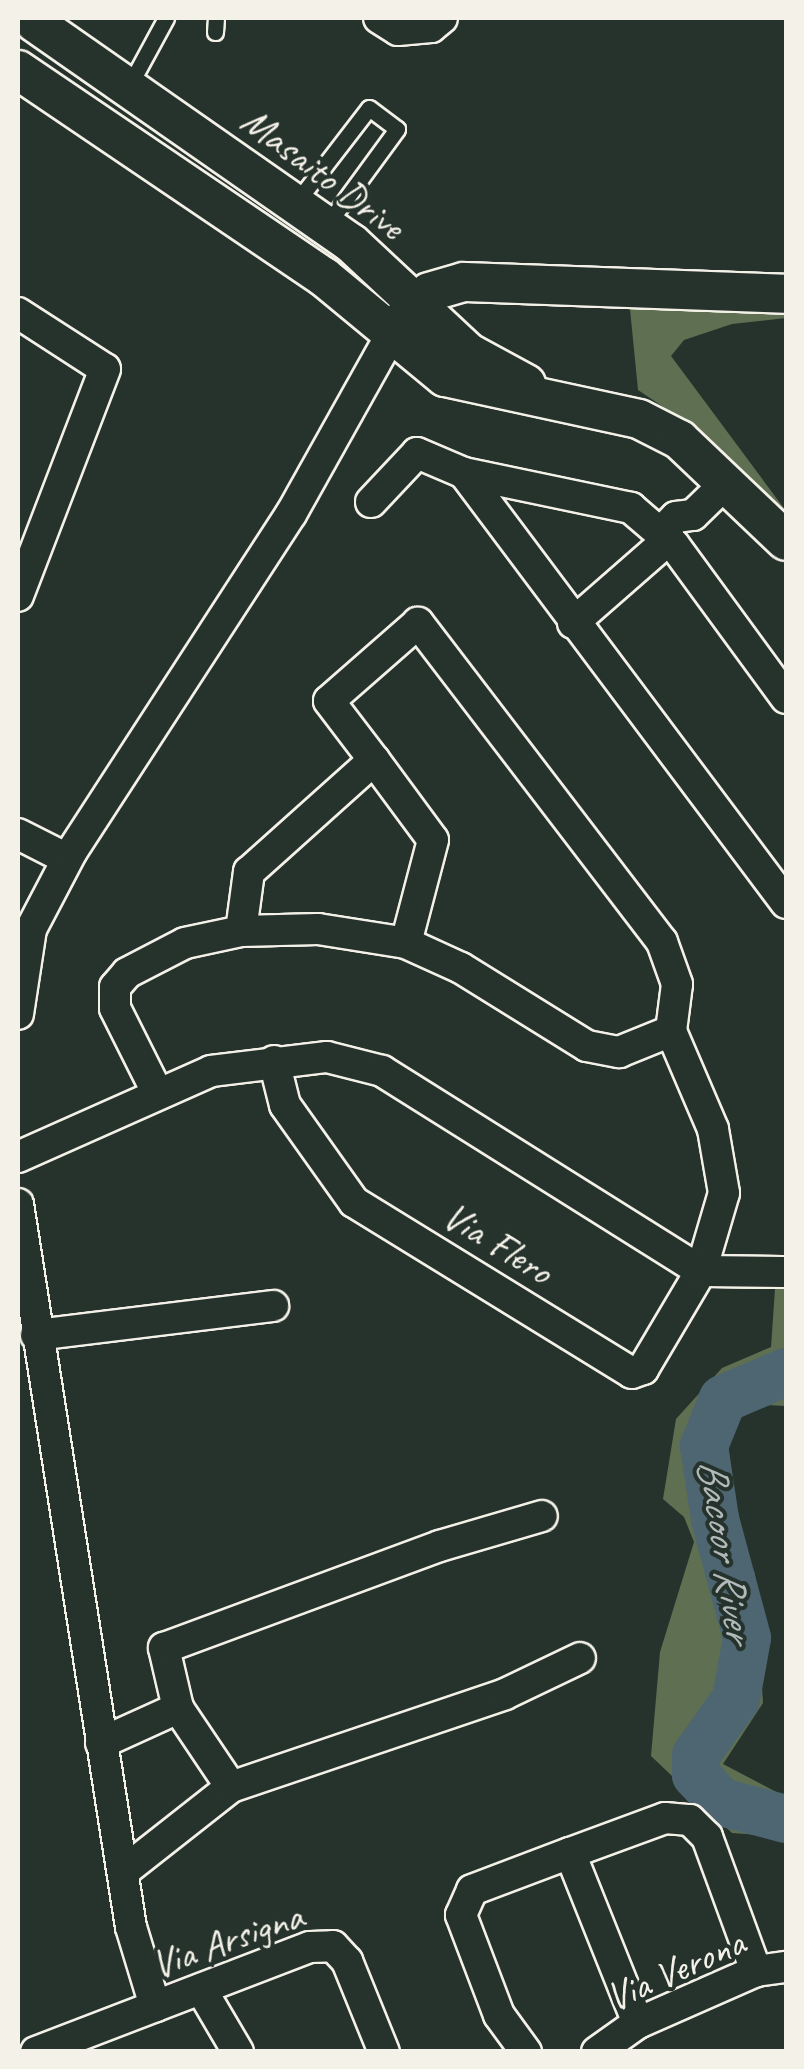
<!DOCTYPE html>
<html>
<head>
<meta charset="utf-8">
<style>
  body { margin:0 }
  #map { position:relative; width:804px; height:2069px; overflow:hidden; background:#26332d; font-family:Caveat,sans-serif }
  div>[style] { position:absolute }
  .green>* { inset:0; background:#5f6f51 }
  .river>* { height:48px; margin:-24px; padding:0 24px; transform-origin:24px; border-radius:24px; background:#4d6672 }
  .roads { filter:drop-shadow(2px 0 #f4f1e8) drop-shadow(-2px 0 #f4f1e8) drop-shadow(0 2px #f4f1e8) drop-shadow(0 -2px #f4f1e8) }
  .service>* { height:15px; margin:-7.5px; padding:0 7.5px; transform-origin:7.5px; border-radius:7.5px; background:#26332d }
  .minor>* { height:30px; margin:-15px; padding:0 15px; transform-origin:15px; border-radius:15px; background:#26332d }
  .tertiary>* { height:38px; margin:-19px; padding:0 19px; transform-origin:19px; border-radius:19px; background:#26332d }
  span { translate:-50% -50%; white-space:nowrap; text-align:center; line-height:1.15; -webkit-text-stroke:8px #26332d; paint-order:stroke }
  .street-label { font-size:40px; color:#f4f1e8 }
  .water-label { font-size:42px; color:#b1b9b9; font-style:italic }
  .frame { position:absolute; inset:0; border:20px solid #f4f1e8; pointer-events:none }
</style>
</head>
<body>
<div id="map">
  <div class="green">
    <div style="clip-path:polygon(629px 299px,786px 302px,786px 318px,732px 324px,684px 340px,671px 356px,786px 511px,699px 431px,638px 390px)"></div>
    <div style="clip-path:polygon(786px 1287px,786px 1406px,747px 1404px,728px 1442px,737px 1529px,755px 1574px,763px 1703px,723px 1764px,786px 1797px,786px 1837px,732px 1833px,651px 1756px,660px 1652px,694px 1542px,684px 1517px,663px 1499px,676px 1419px,722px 1368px,771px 1347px,775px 1289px)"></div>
  </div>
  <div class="river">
    <div style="left:786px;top:1372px;width:69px;rotate:156.8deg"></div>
    <div style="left:723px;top:1399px;width:51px;rotate:112deg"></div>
    <div style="left:704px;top:1446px;width:74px;rotate:81.4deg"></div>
    <div style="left:715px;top:1519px;width:123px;rotate:74.9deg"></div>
    <div style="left:747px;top:1638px;width:62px;rotate:100.2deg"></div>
    <div style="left:736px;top:1699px;width:69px;rotate:125.5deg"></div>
    <div style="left:696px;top:1755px;width:20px;rotate:90deg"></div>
    <div style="left:696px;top:1775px;width:37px;rotate:47deg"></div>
    <div style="left:721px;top:1802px;width:67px;rotate:14.7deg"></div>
  </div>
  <div class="roads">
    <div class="service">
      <div style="left:215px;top:32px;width:14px;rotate:-86deg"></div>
      <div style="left:128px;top:88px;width:80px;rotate:-61.5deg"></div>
      <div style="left:295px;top:204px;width:121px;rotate:-52.4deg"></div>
      <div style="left:369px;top:108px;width:35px;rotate:37deg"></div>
      <div style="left:397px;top:129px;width:120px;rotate:126.2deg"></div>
    </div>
    <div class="minor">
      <div style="left:379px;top:18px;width:22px;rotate:32deg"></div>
      <div style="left:398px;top:30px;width:33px;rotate:-5deg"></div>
      <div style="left:431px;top:27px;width:14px;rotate:-39deg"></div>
      <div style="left:18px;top:313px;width:103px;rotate:32.8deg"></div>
      <div style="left:105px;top:369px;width:243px;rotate:111deg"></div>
      <div style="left:371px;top:502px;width:67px;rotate:-46.8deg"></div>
      <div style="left:417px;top:453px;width:51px;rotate:23.1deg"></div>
      <div style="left:661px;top:532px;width:21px;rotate:-45deg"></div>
      <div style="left:676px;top:517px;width:17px;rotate:-7deg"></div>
      <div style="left:693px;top:515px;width:47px;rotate:-44.1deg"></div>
      <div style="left:573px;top:623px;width:128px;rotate:-41.2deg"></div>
      <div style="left:786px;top:698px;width:190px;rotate:-126.2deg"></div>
      <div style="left:674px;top:545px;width:57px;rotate:-139.3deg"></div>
      <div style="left:631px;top:508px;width:171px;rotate:-168.2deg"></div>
      <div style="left:464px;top:473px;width:537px;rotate:53.17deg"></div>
      <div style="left:18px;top:834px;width:55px;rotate:27deg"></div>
      <div style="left:241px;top:931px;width:60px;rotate:-82.3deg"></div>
      <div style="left:249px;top:872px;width:168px;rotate:-41.9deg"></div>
      <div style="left:374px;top:760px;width:99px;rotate:53.6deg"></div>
      <div style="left:433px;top:840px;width:106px;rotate:104.7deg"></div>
      <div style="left:18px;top:1014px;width:86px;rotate:-81.3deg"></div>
      <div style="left:31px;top:929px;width:88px;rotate:-62.3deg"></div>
      <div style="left:72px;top:851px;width:402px;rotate:-57deg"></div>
      <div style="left:291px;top:514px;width:205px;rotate:-60.8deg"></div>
      <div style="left:274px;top:1061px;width:45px;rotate:76deg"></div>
      <div style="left:285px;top:1105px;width:119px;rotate:54.6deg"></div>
      <div style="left:354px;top:1202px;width:326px;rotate:31.6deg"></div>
      <div style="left:632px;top:1373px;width:12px;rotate:-20deg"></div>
      <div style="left:643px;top:1369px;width:114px;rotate:-59.4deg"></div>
      <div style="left:701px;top:1271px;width:81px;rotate:-73.6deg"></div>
      <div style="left:724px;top:1193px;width:65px;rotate:-99.8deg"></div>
      <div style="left:713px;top:1129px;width:107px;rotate:-113.2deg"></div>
      <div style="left:671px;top:1031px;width:47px;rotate:-82.7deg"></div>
      <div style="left:677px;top:984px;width:45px;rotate:-109.7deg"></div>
      <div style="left:662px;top:942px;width:402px;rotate:-127.4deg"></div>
      <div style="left:418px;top:623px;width:118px;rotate:138.8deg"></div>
      <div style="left:329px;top:701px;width:74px;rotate:52.7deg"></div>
      <div style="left:158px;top:1094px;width:96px;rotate:-116.6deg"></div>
      <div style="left:115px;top:1008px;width:21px;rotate:-90deg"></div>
      <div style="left:115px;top:987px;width:18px;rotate:-49deg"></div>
      <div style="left:127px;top:973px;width:65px;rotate:-27.3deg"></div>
      <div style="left:185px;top:943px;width:57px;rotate:-12.1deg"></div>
      <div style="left:241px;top:931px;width:77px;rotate:-1.5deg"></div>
      <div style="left:318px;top:929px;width:89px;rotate:9deg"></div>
      <div style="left:406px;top:943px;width:60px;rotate:24.4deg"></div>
      <div style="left:461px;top:968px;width:148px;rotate:31.8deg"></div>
      <div style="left:587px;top:1046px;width:33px;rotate:11deg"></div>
      <div style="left:619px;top:1052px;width:56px;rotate:-22deg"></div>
      <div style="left:18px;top:1157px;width:211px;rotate:-24deg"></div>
      <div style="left:211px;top:1071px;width:117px;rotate:-6.9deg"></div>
      <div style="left:327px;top:1057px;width:57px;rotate:14.3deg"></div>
      <div style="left:382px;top:1071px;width:377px;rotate:32.1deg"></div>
      <div style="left:701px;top:1271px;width:85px;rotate:0.7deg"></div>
      <div style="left:18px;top:1204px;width:732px;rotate:81.12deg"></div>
      <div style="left:131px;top:1927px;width:83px;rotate:73.1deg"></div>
      <div style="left:36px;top:1335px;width:239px;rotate:-7deg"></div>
      <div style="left:178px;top:1708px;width:95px;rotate:56.1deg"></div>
      <div style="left:101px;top:1743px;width:85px;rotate:-24.4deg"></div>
      <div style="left:178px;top:1708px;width:62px;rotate:-103.1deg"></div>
      <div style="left:164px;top:1648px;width:294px;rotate:-20.3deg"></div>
      <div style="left:440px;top:1546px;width:106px;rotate:-16.4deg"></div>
      <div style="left:570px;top:1853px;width:101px;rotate:-20.2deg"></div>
      <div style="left:665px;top:1818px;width:25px;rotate:5deg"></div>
      <div style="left:690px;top:1820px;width:24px;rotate:45deg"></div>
      <div style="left:707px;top:1837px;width:143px;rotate:69.9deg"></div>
      <div style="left:123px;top:1872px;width:137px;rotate:-38.2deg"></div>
      <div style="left:231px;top:1787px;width:289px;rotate:-18.7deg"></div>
      <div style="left:505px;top:1694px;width:83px;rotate:-25.6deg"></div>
      <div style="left:201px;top:1989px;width:73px;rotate:59.6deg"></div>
      <div style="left:36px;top:2052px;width:293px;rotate:-21deg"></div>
      <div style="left:310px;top:1947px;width:23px;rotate:-2deg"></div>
      <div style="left:333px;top:1946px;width:21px;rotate:47deg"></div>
      <div style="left:347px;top:1961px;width:98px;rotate:67.9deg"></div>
      <div style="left:526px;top:2052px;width:46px;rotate:-126.1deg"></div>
      <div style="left:499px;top:2015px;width:107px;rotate:-110.8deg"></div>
      <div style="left:461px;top:1915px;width:27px;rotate:-66deg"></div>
      <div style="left:472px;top:1890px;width:105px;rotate:-20.7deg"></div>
      <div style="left:570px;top:1853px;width:183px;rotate:68.2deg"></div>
      <div style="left:597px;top:2052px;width:50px;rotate:-35.3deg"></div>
      <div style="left:638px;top:2023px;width:129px;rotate:-23.8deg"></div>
      <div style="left:756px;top:1971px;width:30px;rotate:-8deg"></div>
    </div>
    <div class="tertiary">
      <div style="left:34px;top:22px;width:386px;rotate:34.9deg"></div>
      <div style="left:351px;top:243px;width:161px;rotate:43deg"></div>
      <div style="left:469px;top:353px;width:65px;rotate:28.5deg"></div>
      <div style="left:18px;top:70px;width:369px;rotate:34.1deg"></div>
      <div style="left:324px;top:277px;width:157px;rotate:39.6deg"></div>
      <div style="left:445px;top:377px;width:198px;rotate:12.2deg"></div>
      <div style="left:639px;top:419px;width:46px;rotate:27.1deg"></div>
      <div style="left:680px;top:440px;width:146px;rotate:43.6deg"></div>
      <div style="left:403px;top:319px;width:37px;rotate:-46deg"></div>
      <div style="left:429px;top:292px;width:36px;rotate:-16deg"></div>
      <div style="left:464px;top:282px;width:322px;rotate:2.1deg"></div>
    </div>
  </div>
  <div class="street-label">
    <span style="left:323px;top:173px;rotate:37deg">Masaito Drive</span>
    <span style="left:498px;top:1243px;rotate:32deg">Via Flero</span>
    <span style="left:227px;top:1940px;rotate:-19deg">Via Arsigna</span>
    <span style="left:675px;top:1970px;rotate:-24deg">Via Verona</span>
  </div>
  <div class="water-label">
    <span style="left:725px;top:1550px;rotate:81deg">Bacoor River</span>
  </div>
  <div class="frame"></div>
</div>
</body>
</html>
